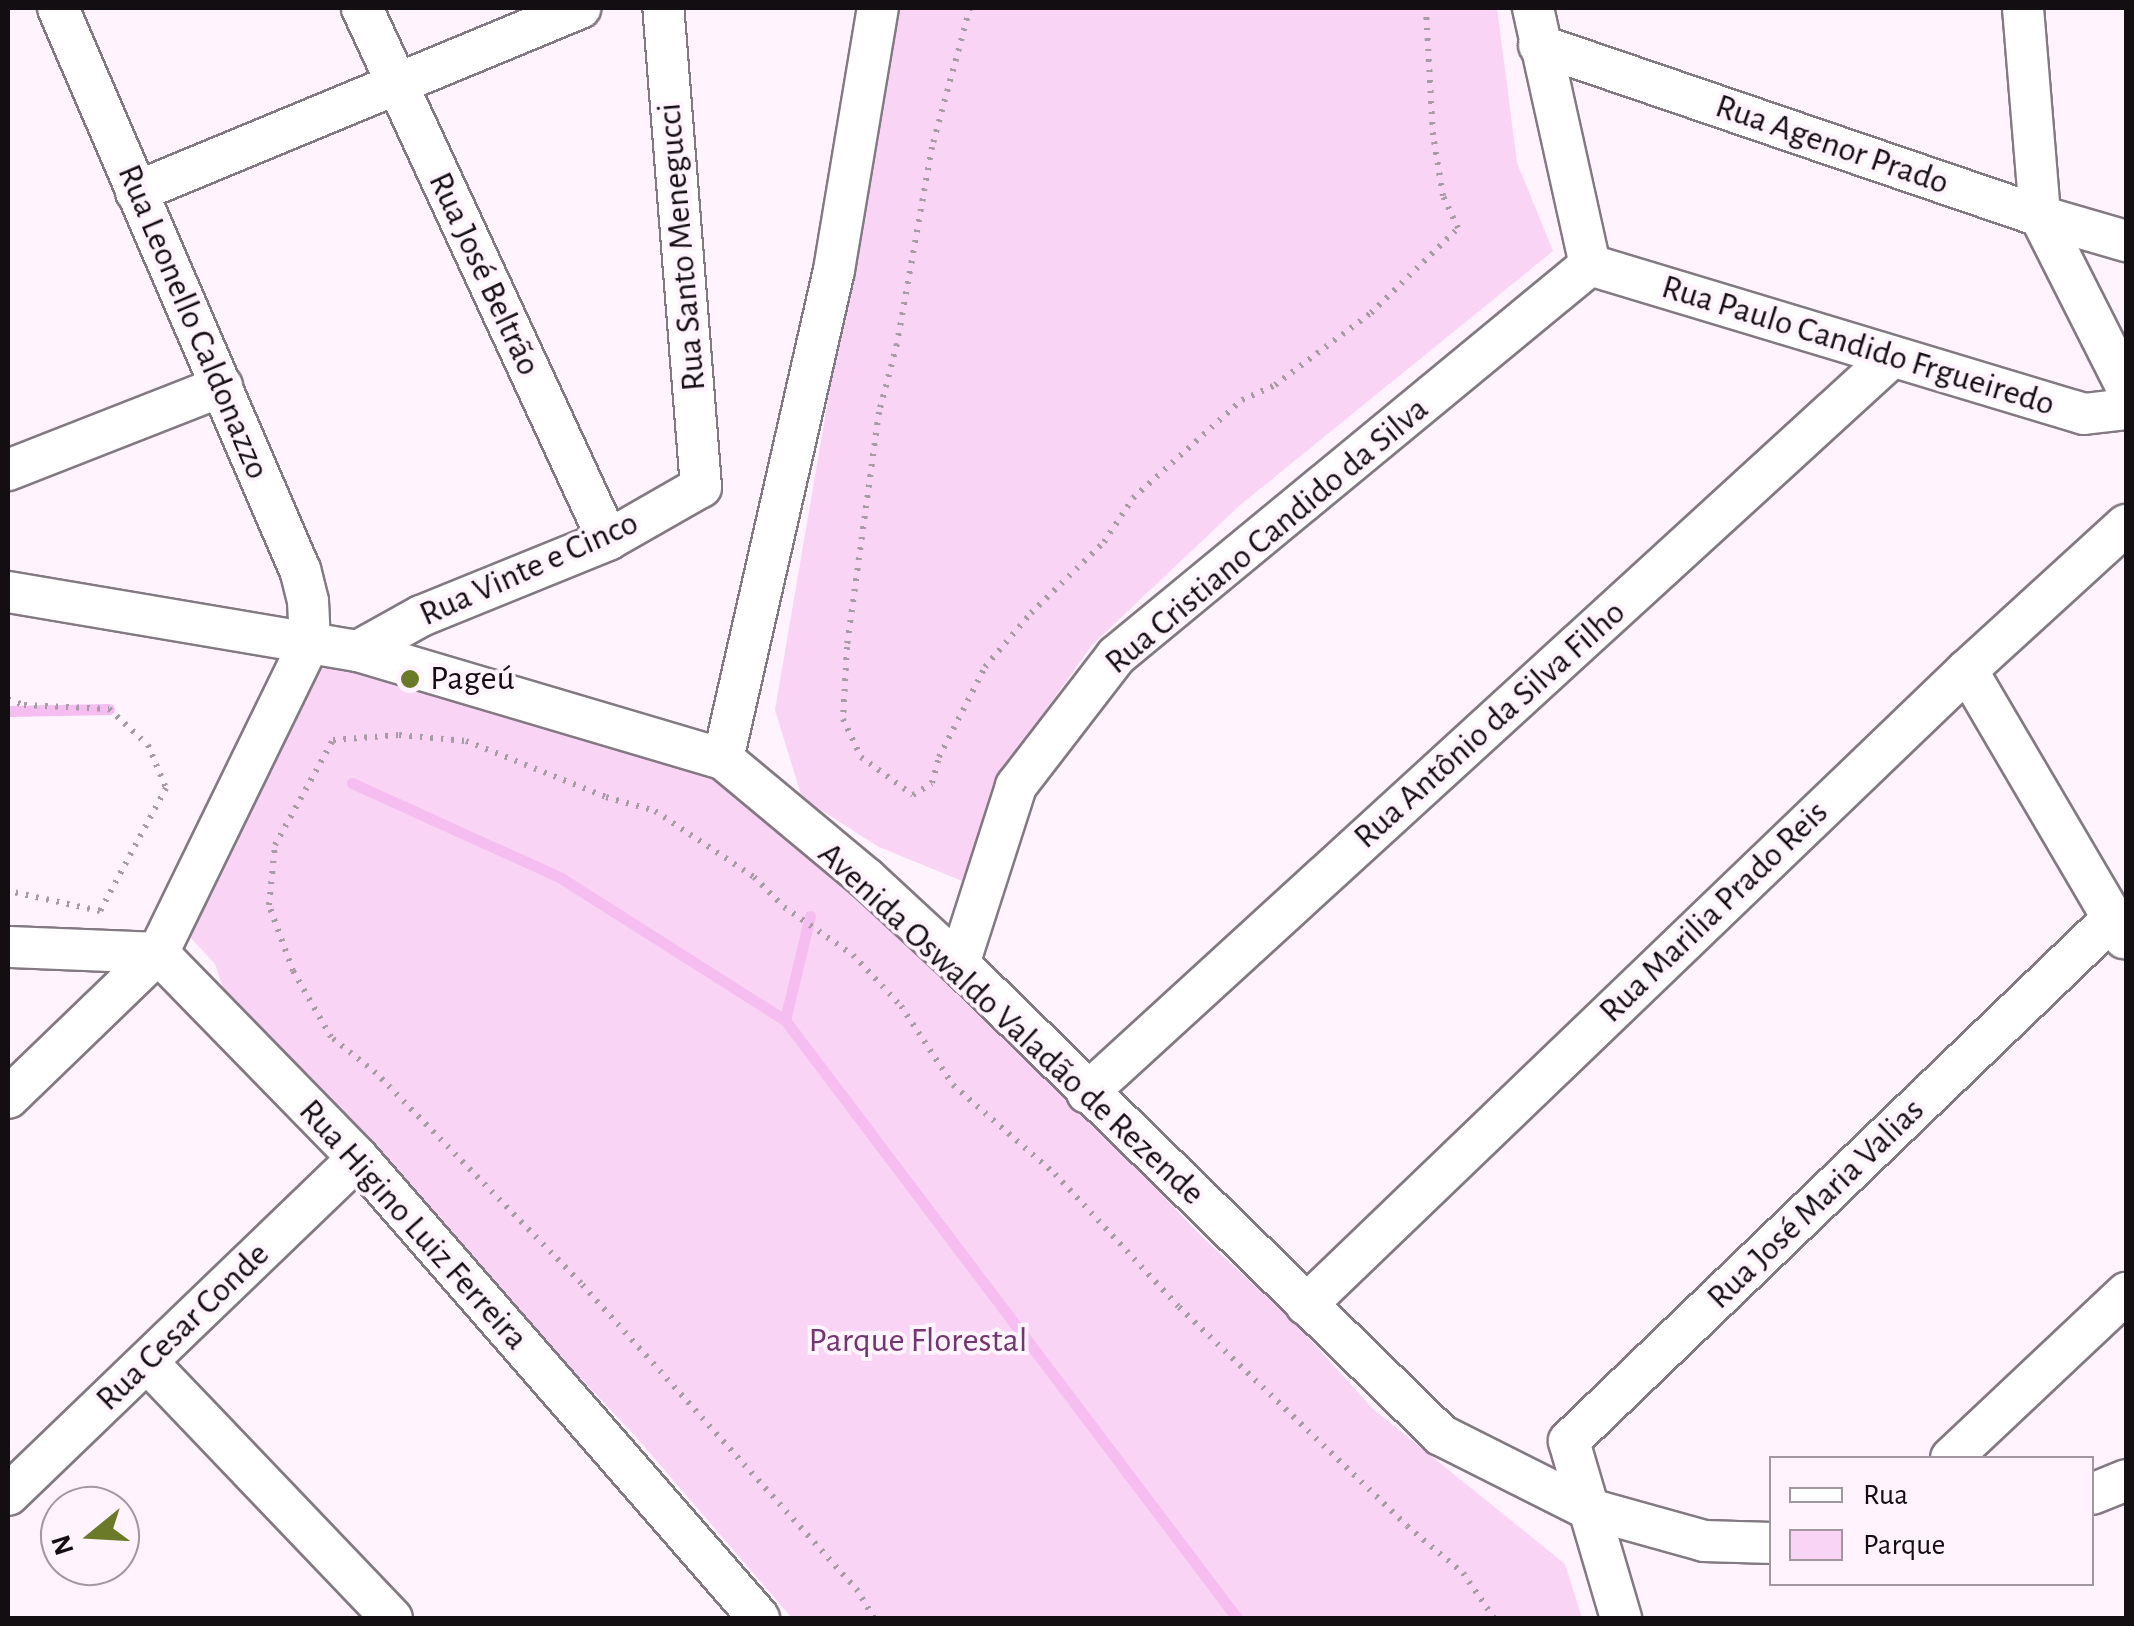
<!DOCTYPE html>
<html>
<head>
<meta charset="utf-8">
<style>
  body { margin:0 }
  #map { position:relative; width:2134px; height:1626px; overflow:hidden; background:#fff3fd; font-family:"Alegreya Sans",sans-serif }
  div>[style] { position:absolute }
  .green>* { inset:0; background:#f9d4f5 }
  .stream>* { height:11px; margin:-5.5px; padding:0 5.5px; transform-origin:5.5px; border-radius:5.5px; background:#f5bdf0 }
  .path>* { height:6px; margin-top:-3px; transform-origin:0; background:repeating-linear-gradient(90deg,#a69da4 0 2.5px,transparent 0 10.5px) }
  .roads { filter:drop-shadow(2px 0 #837982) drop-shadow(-2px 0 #837982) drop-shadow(0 2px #837982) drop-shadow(0 -2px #837982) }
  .minor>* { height:40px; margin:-20px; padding:0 20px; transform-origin:20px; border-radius:20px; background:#fff }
  .dots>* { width:28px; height:28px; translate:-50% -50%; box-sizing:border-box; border:5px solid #fff3fd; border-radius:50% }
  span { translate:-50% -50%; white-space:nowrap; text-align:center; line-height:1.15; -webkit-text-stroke:8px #fff3fd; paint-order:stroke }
  .street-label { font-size:35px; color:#120e11 }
  .poi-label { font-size:35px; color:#120e11 }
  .left { translate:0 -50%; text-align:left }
  .park-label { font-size:35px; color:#743371 }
  .frame { position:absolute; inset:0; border:10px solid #120e11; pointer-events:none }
  .legend { position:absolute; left:1769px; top:1456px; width:325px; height:130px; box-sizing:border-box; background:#fff3fd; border:2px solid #a0979f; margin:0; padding:12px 18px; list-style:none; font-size:30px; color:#120e11 }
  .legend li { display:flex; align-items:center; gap:20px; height:50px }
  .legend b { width:50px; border:2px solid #a0979f }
  .north { position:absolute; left:40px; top:1486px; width:100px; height:100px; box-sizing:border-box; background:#fff3fd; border:2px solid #a0979f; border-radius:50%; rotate:252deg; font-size:28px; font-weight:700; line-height:40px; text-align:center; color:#120e11 }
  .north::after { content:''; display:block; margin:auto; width:35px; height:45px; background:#6b7a28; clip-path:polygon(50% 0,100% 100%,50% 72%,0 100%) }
</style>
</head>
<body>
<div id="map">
  <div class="green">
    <div style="clip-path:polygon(895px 8px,1497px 8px,1517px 163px,1553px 251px,1239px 506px,1092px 645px,1017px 750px,972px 885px,879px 847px,802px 798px,775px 710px)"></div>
    <div style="clip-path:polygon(309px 660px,672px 756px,738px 792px,843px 873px,993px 1018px,1201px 1236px,1295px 1323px,1373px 1409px,1565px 1564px,1582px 1618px,792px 1618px,637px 1438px,282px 1061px,224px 991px,215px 964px,175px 921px)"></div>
  </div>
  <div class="stream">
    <div style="left:8px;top:711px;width:101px;rotate:-1.1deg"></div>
    <div style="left:352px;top:783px;width:230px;rotate:24.4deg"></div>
    <div style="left:561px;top:878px;width:265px;rotate:32.4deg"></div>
    <div style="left:785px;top:1020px;width:750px;rotate:52.92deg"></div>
    <div style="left:785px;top:1020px;width:107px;rotate:-76.5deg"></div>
  </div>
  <div class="path">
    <div style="left:970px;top:8px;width:144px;rotate:105.3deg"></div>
    <div style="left:932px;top:147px;width:200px;rotate:100.1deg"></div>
    <div style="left:897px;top:344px;width:70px;rotate:104.8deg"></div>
    <div style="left:879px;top:412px;width:237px;rotate:97.8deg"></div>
    <div style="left:847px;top:647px;width:72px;rotate:93.2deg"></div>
    <div style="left:843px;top:719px;width:42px;rotate:64.7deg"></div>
    <div style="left:861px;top:757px;width:64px;rotate:36.2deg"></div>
    <div style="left:913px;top:795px;width:22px;rotate:-32deg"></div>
    <div style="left:932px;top:783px;width:27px;rotate:-75deg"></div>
    <div style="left:939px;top:757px;width:101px;rotate:-62.9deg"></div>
    <div style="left:985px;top:667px;width:71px;rotate:-49.6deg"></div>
    <div style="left:1031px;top:613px;width:102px;rotate:-44.2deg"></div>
    <div style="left:1104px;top:542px;width:53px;rotate:-56.6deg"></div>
    <div style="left:1133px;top:498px;width:147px;rotate:-42deg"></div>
    <div style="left:1242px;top:400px;width:36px;rotate:-24deg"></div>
    <div style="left:1275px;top:385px;width:120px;rotate:-36.9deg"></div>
    <div style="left:1371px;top:313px;width:122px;rotate:-44.3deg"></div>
    <div style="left:1458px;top:228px;width:35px;rotate:-115deg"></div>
    <div style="left:1443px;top:196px;width:62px;rotate:-99.3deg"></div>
    <div style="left:1433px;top:135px;width:127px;rotate:-93.2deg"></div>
    <div style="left:8px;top:699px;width:17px;rotate:21deg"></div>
    <div style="left:24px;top:705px;width:85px;rotate:2.7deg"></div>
    <div style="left:109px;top:709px;width:53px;rotate:42.7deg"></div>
    <div style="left:148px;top:745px;width:47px;rotate:67.3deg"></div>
    <div style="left:166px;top:788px;width:140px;rotate:118.2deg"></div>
    <div style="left:100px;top:911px;width:94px;rotate:-167.7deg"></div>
    <div style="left:874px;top:1618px;width:31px;rotate:-121deg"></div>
    <div style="left:858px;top:1591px;width:414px;rotate:-132deg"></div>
    <div style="left:581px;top:1283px;width:293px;rotate:-134.3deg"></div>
    <div style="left:376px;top:1073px;width:58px;rotate:-141.3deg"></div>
    <div style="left:331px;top:1037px;width:76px;rotate:-119.9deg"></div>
    <div style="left:293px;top:971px;width:70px;rotate:-110deg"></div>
    <div style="left:269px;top:905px;width:60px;rotate:-84.3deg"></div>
    <div style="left:275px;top:845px;width:120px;rotate:-61.1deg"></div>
    <div style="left:333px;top:740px;width:66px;rotate:-4.3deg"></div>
    <div style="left:399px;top:735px;width:67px;rotate:5.1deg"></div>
    <div style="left:466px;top:741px;width:151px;rotate:21.8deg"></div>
    <div style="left:606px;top:797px;width:51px;rotate:15.9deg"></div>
    <div style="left:655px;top:811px;width:119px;rotate:33.7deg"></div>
    <div style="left:754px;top:877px;width:42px;rotate:45deg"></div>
    <div style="left:784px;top:907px;width:84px;rotate:34.8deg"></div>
    <div style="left:853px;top:955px;width:70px;rotate:46.7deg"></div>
    <div style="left:901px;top:1006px;width:95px;rotate:56.6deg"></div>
    <div style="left:953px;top:1085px;width:135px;rotate:41.1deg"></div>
    <div style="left:1055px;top:1174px;width:182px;rotate:47deg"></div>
    <div style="left:1179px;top:1307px;width:316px;rotate:43.8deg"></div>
    <div style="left:1407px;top:1526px;width:73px;rotate:40deg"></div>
    <div style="left:1463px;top:1573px;width:55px;rotate:55.4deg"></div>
  </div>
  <div class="roads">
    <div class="minor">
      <div style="left:362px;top:8px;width:586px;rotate:65.18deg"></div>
      <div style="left:1533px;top:8px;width:263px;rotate:77.5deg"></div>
      <div style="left:2023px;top:8px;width:209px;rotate:85.3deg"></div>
      <div style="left:2040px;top:216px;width:191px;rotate:63.2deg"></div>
      <div style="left:1539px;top:45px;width:529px;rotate:18.85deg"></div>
      <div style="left:2040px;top:216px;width:90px;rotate:16.2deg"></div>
      <div style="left:136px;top:192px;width:481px;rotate:-22.5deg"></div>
      <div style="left:1590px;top:265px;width:516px;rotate:16.78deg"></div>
      <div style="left:2084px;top:414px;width:42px;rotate:-6.8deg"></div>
      <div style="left:8px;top:470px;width:230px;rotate:-21.4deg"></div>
      <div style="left:8px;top:592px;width:355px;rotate:9.6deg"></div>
      <div style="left:358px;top:651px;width:381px;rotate:16.5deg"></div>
      <div style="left:723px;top:759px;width:186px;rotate:39.8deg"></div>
      <div style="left:866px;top:878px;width:127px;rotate:42.8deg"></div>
      <div style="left:959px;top:964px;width:674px;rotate:44.34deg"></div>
      <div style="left:1441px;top:1435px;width:162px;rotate:26.7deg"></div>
      <div style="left:1586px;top:1508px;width:123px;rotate:15.6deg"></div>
      <div style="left:1704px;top:1541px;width:68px;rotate:1.7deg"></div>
      <div style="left:358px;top:651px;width:72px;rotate:-29.1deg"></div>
      <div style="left:421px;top:616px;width:202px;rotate:-22.1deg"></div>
      <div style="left:608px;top:540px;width:107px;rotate:-29.7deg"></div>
      <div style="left:701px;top:487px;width:481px;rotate:-94.5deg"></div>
      <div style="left:1967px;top:670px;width:311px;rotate:59.6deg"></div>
      <div style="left:723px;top:759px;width:501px;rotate:-77.21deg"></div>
      <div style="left:834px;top:270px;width:266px;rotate:-80.5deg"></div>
      <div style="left:8px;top:947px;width:150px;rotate:2.3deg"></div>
      <div style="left:158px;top:953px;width:286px;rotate:45.7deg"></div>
      <div style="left:358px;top:1158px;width:610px;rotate:48.92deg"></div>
      <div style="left:959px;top:964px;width:187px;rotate:-72.2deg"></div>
      <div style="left:1016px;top:786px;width:164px;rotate:-52.4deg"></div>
      <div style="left:1116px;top:656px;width:614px;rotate:-39.52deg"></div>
      <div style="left:1087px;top:1093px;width:1091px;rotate:-42.44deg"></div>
      <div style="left:8px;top:1098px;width:209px;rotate:-44deg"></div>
      <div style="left:158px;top:953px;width:346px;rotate:-64deg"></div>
      <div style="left:310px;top:642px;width:41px;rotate:-92.8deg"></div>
      <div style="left:308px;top:601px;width:32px;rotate:-104deg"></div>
      <div style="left:300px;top:570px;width:612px;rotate:-113.3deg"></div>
      <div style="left:1306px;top:1305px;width:917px;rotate:-43.85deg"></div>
      <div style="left:1967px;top:670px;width:215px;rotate:-42.4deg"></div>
      <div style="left:148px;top:1363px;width:353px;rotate:46.3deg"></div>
      <div style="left:1951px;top:1458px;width:241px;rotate:-43.3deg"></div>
      <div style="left:2092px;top:1494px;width:37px;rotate:-22deg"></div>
      <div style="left:8px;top:1495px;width:486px;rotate:-43.9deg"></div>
      <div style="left:1621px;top:1618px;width:184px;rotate:-106.4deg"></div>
      <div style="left:1569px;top:1441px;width:755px;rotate:-43.87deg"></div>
    </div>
  </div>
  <div class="dots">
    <div style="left:410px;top:679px;background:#6b7a28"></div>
  </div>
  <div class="street-label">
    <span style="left:1832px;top:145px;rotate:19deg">Rua Agenor Prado</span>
    <span style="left:682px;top:247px;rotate:-95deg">Rua Santo Menegucci</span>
    <span style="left:484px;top:274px;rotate:65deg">Rua José Beltrão</span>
    <span style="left:193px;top:322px;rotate:67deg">Rua Leonello Caldonazzo</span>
    <span style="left:1858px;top:346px;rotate:17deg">Rua Paulo Candido Frgueiredo</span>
    <span style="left:1267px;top:536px;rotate:-40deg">Rua Cristiano Candido da Silva</span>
    <span style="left:529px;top:569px;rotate:-24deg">Rua Vinte e Cinco</span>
    <span style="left:1490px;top:725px;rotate:-42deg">Rua Antônio da Silva Filho</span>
    <span style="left:1714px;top:912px;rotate:-44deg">Rua Marilia Prado Reis</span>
    <span style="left:1011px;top:1024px;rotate:43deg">Avenida Oswaldo Valadão de Rezende</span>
    <span style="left:1816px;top:1204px;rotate:-44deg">Rua José Maria Valias</span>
    <span style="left:413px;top:1225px;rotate:48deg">Rua Higino Luiz Ferreira</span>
    <span style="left:183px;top:1327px;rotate:-44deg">Rua Cesar Conde</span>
  </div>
  <div class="poi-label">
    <span class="left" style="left:430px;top:679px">Pageú</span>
  </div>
  <div class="park-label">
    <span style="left:918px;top:1341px">Parque Florestal</span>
  </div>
  <div class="frame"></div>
  <ul class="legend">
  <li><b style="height:12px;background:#fff"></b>Rua</li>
  <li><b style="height:28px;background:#f9d4f5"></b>Parque</li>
  </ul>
  <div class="north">N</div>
</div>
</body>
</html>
